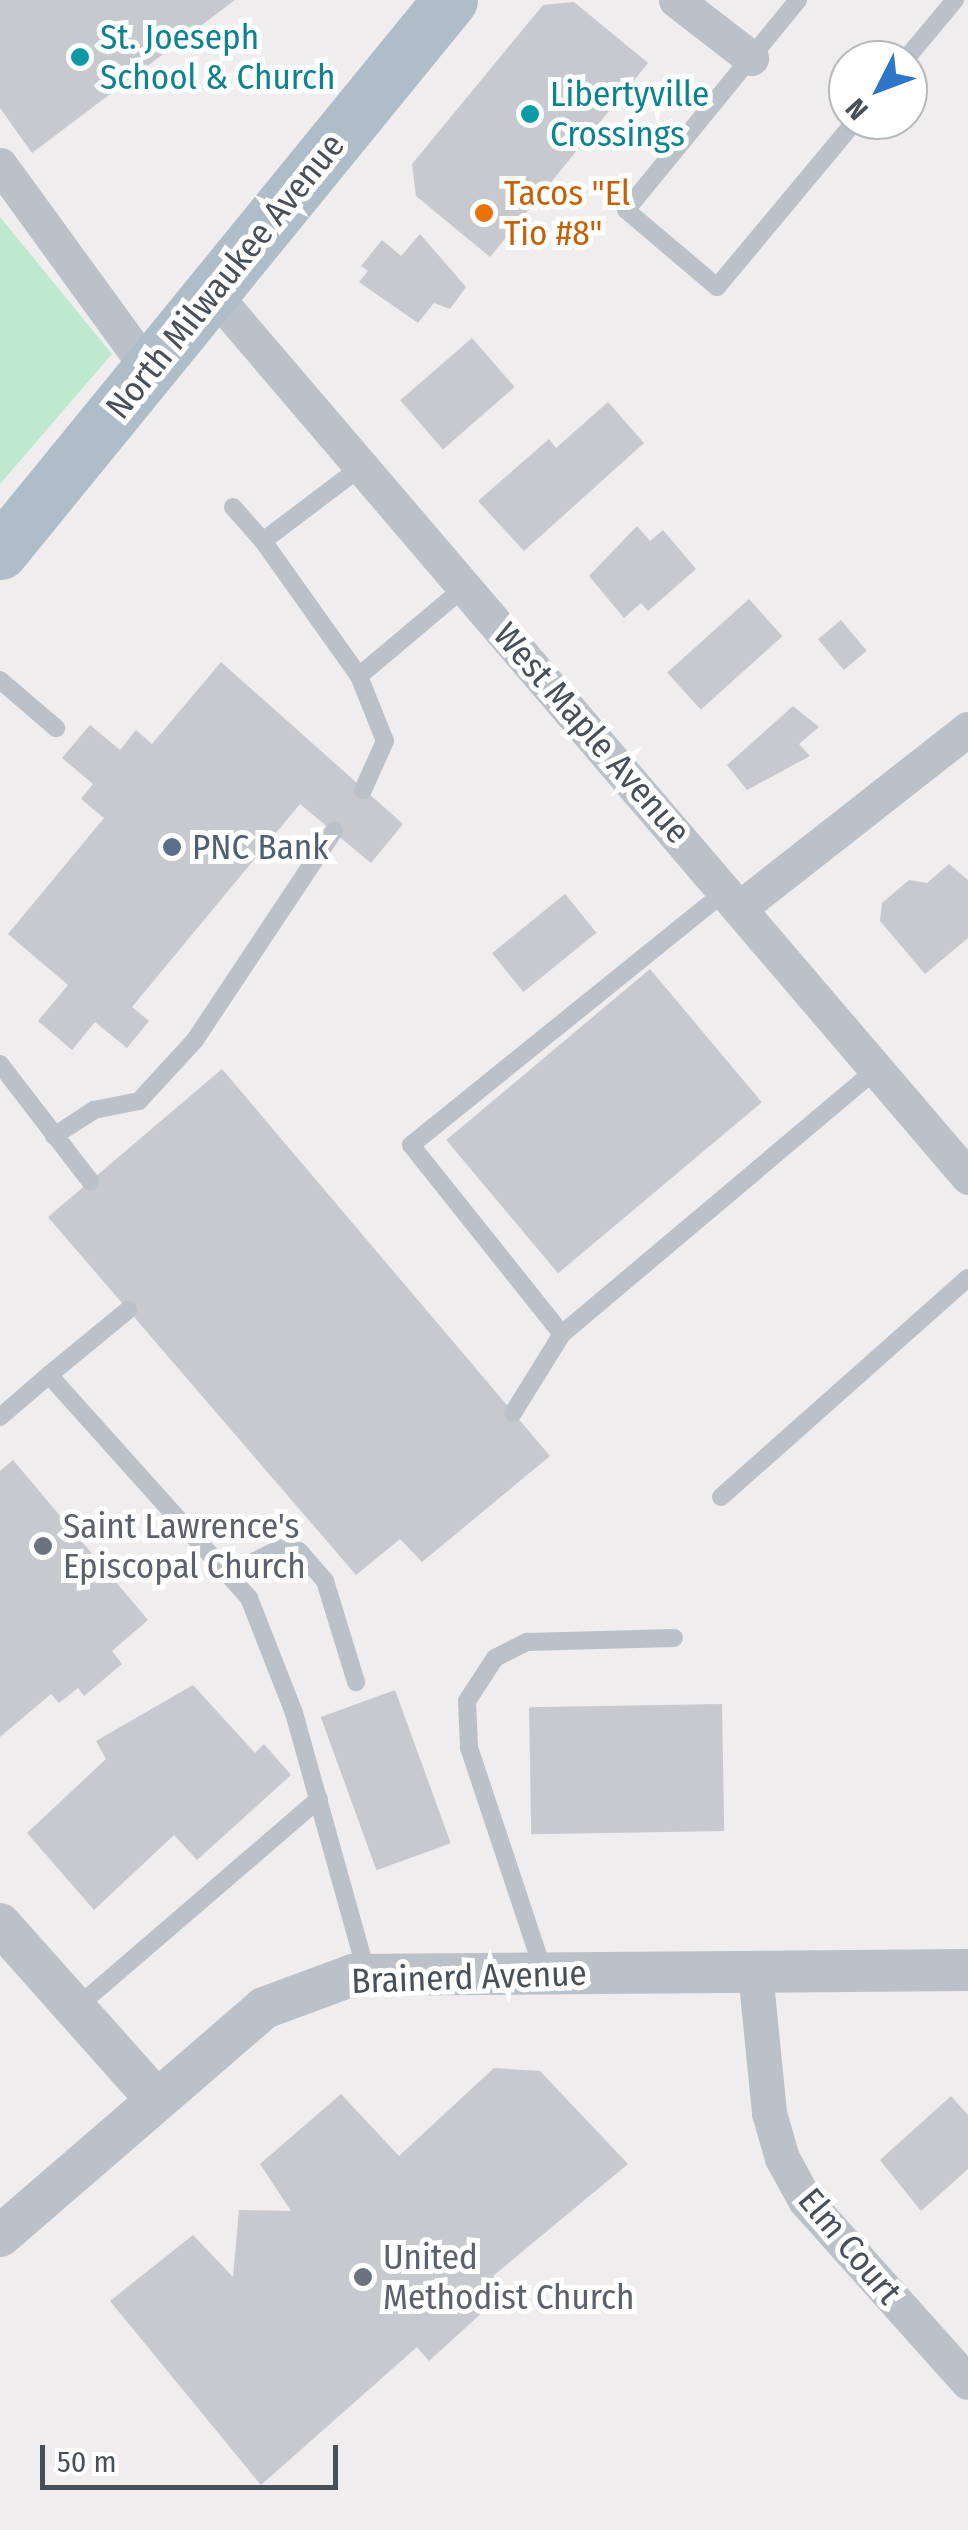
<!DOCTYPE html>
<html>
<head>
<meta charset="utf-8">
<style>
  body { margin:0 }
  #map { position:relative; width:968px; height:2530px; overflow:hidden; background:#efeded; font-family:"Fira Sans Condensed",sans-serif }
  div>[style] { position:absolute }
  .green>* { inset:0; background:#bfe9ce }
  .building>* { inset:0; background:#c7c9cf; transform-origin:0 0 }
  .service>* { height:18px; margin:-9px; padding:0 9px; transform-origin:9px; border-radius:9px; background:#bac1c8 }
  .minor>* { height:35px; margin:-17.5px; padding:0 17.5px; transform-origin:17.5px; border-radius:17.5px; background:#bac1c8 }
  .tertiary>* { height:42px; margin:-21px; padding:0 21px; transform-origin:21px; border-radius:21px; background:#bac1c8 }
  .primary>* { height:55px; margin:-27.5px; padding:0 27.5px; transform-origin:27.5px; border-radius:27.5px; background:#afbdc9 }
  .dots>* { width:28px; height:28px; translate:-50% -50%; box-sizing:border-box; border:5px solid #fff; border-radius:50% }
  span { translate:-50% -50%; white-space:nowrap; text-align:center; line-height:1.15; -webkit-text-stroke:10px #fff; paint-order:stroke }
  .culture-label { font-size:35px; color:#0d838f }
  .left { translate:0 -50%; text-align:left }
  .food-label { font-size:35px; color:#c56008 }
  .street-label { font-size:35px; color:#475058 }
  .service-label { font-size:35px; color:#4e5e75 }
  .worship-label { font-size:35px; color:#5b616d }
  .north { position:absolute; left:828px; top:40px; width:100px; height:100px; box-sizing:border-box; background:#fff; border:2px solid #b5b9bc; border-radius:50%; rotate:228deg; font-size:28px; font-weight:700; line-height:40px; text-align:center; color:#475058 }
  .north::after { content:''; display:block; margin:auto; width:35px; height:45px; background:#2d76c8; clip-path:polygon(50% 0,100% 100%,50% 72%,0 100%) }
  .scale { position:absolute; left:40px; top:2445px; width:298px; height:45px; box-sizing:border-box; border:5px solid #475058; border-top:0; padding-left:12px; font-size:30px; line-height:35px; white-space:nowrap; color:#475058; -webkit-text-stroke:8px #fff; paint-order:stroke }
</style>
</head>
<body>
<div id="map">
  <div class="green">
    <div style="clip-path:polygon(0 217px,112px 354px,0 484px)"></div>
  </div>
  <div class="building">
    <div style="clip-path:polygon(0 0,235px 0,32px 153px,0 108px)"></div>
    <div style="clip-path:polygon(574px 2px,648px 63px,490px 257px,416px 196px,412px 164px,543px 5px)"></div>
    <div style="clip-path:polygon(420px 234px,466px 287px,450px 309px,434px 303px,418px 323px,359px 282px,368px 271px,361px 266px,382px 240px,401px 256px)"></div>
    <div style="left:472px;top:338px;width:65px;height:95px;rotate:49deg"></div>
    <div style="clip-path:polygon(608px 402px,644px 443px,524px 551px,478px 501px,549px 439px,556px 448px)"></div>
    <div style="clip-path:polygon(637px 526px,650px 541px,663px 530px,696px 569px,648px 611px,641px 603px,624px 618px,589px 576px)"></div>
    <div style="left:749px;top:599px;width:50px;height:110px;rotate:48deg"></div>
    <div style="left:841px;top:620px;width:40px;height:30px;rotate:50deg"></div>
    <div style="clip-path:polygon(221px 662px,403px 824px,371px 863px,300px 804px,132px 1007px,149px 1021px,127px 1048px,95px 1022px,72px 1050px,38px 1021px,68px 985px,8px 934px,104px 818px,81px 799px,93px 784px,62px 758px,90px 725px,120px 750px,136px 730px,152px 744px)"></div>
    <div style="clip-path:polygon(793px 706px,819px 727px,799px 744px,810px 756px,747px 790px,727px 765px)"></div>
    <div style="clip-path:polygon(949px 864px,968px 880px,968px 938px,925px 974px,880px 921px,882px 903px,909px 880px,927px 883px)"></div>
    <div style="left:565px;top:894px;width:50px;height:94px;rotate:51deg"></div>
    <div style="left:650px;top:969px;width:174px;height:266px;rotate:50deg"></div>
    <div style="clip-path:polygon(222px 1069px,550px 1456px,422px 1562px,400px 1539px,356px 1575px,48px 1217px)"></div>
    <div style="clip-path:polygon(13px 1460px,148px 1620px,112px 1651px,122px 1664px,84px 1696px,78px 1688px,59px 1703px,51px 1694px,0 1737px,0 1471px)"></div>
    <div style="clip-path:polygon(193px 1685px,255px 1753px,264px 1744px,291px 1775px,197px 1860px,174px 1835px,94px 1910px,27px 1833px,106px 1759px,96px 1741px)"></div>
    <div style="left:395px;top:1690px;width:163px;height:79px;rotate:70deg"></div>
    <div style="left:722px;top:1704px;width:127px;height:193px;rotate:89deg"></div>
    <div style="clip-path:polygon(494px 2068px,540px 2071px,628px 2164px,493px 2276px,507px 2290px,429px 2361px,417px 2347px,261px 2485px,110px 2301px,193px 2235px,233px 2277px,239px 2210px,291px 2211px,260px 2164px,341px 2094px,399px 2156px)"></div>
    <div style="clip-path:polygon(951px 2096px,968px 2115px,968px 2169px,921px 2211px,880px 2160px)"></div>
  </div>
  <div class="service">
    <div style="left:798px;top:0;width:271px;rotate:129.3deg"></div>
    <div style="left:626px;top:210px;width:119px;rotate:40.2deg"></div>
    <div style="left:717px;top:287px;width:217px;rotate:-50.2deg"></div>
    <div style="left:905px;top:60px;width:78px;rotate:-50.2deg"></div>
    <div style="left:233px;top:507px;width:45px;rotate:48.6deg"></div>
    <div style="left:263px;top:541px;width:124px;rotate:-37.1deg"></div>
    <div style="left:263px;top:541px;width:166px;rotate:54.6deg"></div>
    <div style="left:359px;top:676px;width:140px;rotate:-40.1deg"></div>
    <div style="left:359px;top:676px;width:70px;rotate:68.2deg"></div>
    <div style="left:385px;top:741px;width:54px;rotate:114.2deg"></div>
    <div style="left:0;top:680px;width:74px;rotate:40.6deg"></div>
    <div style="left:727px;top:890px;width:406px;rotate:141.1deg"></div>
    <div style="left:411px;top:1145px;width:242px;rotate:51.4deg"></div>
    <div style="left:562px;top:1334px;width:412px;rotate:-40.1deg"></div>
    <div style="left:0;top:1064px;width:148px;rotate:52.4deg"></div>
    <div style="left:54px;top:1136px;width:48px;rotate:-33deg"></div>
    <div style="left:94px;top:1110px;width:46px;rotate:-11.3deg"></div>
    <div style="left:139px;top:1101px;width:83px;rotate:-47.4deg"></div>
    <div style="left:195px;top:1040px;width:251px;rotate:-56.4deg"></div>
    <div style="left:128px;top:1310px;width:102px;rotate:140.6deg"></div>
    <div style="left:49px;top:1375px;width:300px;rotate:48.1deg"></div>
    <div style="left:249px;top:1598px;width:123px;rotate:68.6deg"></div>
    <div style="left:294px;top:1713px;width:272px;rotate:74.4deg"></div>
    <div style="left:513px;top:1413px;width:93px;rotate:-58.2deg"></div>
    <div style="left:0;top:1417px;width:65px;rotate:-40.6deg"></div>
    <div style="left:721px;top:1497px;width:330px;rotate:-41.6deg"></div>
    <div style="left:229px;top:1574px;width:58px;rotate:-26.6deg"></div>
    <div style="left:281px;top:1548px;width:18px;rotate:9deg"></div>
    <div style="left:299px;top:1551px;width:40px;rotate:49deg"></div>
    <div style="left:325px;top:1581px;width:106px;rotate:72.9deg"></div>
    <div style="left:544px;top:1973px;width:238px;rotate:-108.4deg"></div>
    <div style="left:469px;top:1747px;width:46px;rotate:-92.5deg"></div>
    <div style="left:467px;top:1701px;width:51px;rotate:-56.9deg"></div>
    <div style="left:495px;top:1658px;width:36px;rotate:-27deg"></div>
    <div style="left:527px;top:1642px;width:147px;rotate:-1.6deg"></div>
    <div style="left:77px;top:2007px;width:319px;rotate:-40.7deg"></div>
  </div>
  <div class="minor">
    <div style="left:676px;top:0;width:95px;rotate:37.7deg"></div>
    <div style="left:0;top:165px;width:253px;rotate:54deg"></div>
    <div style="left:212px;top:292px;width:1164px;rotate:49.49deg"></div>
    <div style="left:742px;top:906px;width:287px;rotate:-38.1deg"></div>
    <div style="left:755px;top:1972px;width:142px;rotate:84.3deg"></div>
    <div style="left:769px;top:2113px;width:47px;rotate:73.9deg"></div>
    <div style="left:782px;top:2158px;width:48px;rotate:61.3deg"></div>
    <div style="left:805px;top:2200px;width:244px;rotate:48.2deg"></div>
  </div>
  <div class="tertiary">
    <div style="left:0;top:1924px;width:232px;rotate:48.3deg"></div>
    <div style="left:0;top:2236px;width:349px;rotate:-40.8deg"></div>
    <div style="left:264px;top:2008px;width:95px;rotate:-20.3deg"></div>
    <div style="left:353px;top:1975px;width:615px;rotate:-0.47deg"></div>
  </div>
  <div class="primary">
    <div style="left:0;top:552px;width:712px;rotate:-50.81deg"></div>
  </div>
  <div class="dots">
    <div style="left:80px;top:57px;background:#0f9aa8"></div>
    <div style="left:530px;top:114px;background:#0f9aa8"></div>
    <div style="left:484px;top:213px;background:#e8710a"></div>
    <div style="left:172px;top:847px;background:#5c6f8a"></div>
    <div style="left:43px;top:1546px;background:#6b7280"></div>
    <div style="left:363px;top:2277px;background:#6b7280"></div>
  </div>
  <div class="culture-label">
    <span class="left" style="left:100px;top:57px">St. Joeseph<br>School &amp; Church</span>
    <span class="left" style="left:550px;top:114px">Libertyville<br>Crossings</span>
  </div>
  <div class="food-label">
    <span class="left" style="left:504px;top:213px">Tacos "El<br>Tio #8"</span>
  </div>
  <div class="street-label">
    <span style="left:225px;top:276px;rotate:-51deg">North Milwaukee Avenue</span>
    <span style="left:592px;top:733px;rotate:49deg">West Maple Avenue</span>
    <span style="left:469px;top:1977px;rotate:-2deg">Brainerd Avenue</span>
    <span style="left:850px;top:2246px;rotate:50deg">Elm Court</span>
  </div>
  <div class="service-label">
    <span class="left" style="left:192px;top:847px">PNC Bank</span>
  </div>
  <div class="worship-label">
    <span class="left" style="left:63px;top:1546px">Saint Lawrence's<br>Episcopal Church</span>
    <span class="left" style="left:383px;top:2277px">United<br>Methodist Church</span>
  </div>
  <div class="north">N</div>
  <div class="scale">50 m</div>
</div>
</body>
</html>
